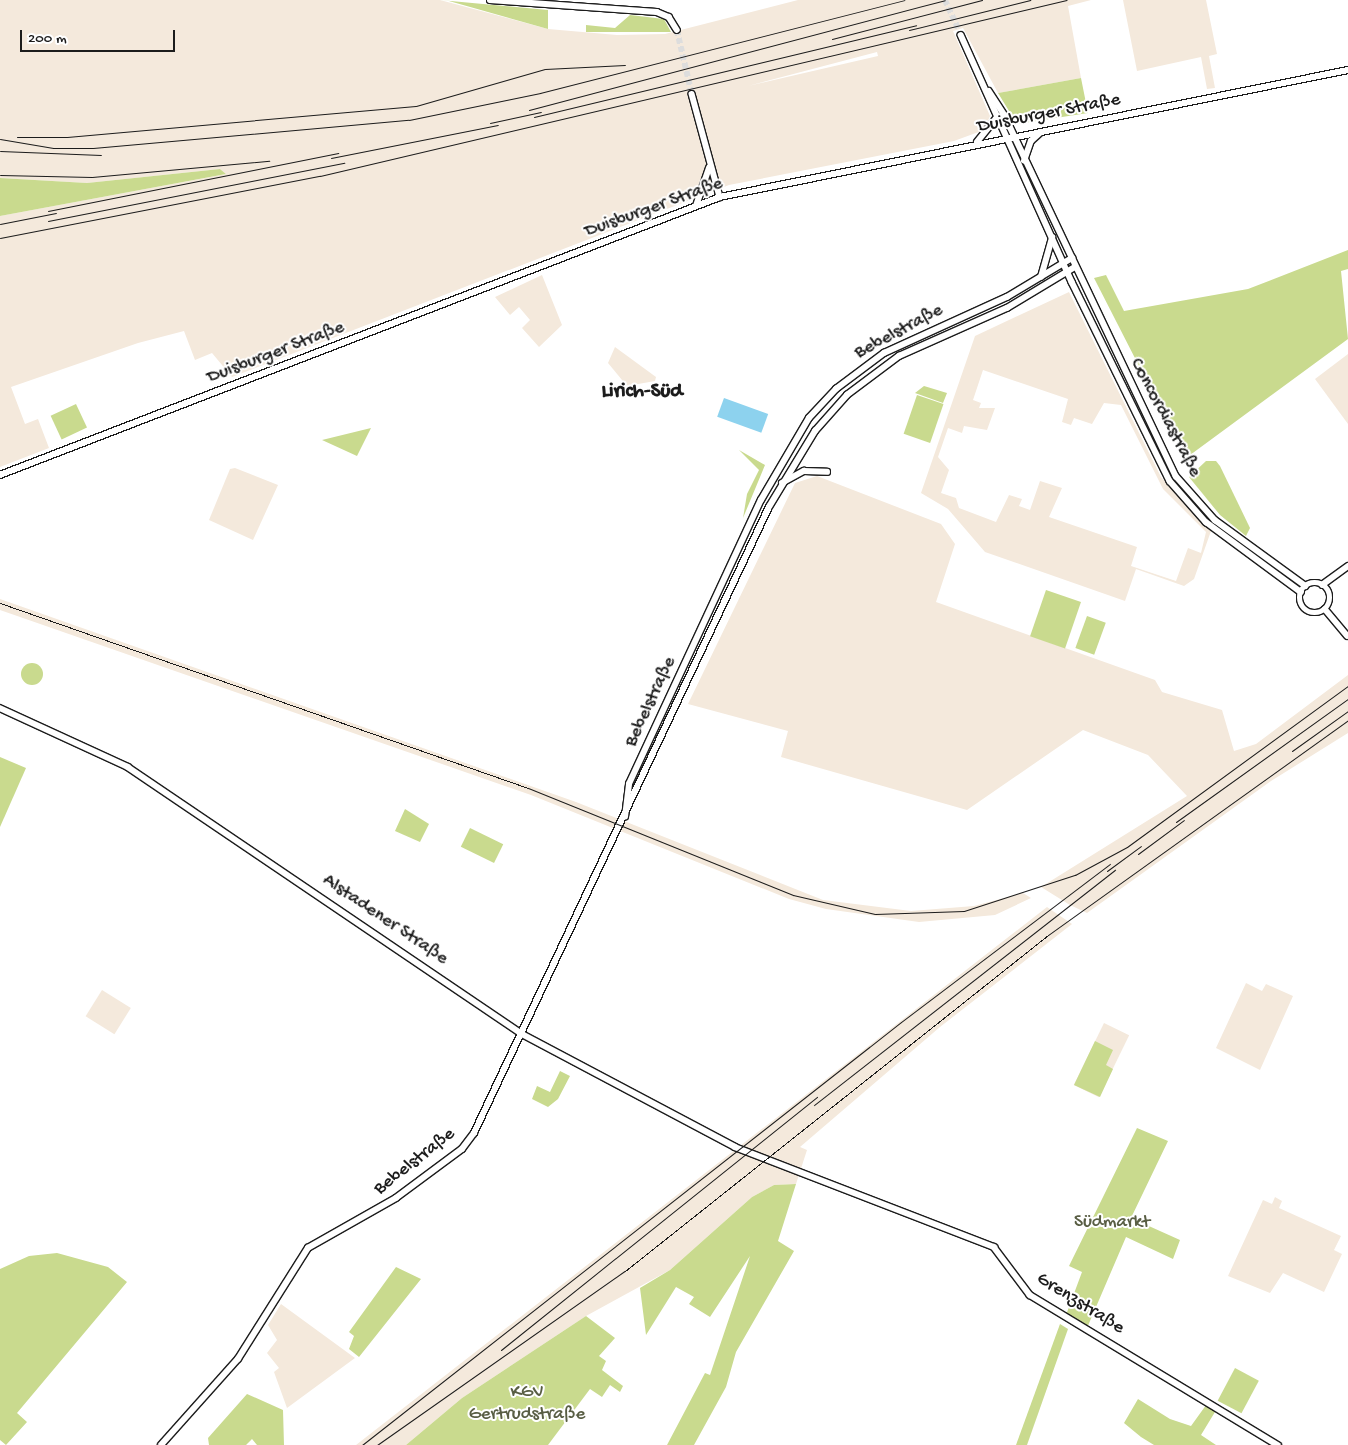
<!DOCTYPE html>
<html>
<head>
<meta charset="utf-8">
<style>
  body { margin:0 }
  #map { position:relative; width:1348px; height:1445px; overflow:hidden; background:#fff; font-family:"Gochi Hand",sans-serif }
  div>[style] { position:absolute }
  .built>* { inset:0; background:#f4e9dc; transform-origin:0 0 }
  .green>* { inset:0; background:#c9da8e; transform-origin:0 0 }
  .round { border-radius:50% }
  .water>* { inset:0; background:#8dd2ee; transform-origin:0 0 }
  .secondary-tunnel>* { height:5.5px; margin-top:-2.75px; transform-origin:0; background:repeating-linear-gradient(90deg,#ddd 0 5.5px,transparent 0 8.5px) }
  .roads { filter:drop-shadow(1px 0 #1c1c1c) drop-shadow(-1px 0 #1c1c1c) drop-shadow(0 1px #1c1c1c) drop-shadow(0 -1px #1c1c1c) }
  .secondary>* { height:5.5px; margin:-2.75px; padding:0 2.75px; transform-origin:2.75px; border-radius:2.75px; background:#fff }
  .secondary>.ring { margin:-2.75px; padding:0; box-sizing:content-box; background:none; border:5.5px solid #fff; border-radius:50% }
  .rail>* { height:1px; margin:-0.5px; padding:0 0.5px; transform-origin:0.5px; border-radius:0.5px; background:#1c1c1c }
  span { translate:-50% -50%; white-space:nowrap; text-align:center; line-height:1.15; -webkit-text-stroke:4px #fff; paint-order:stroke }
  .street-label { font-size:19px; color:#1c1c1c }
  .park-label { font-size:19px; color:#595e44 }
  .quarter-label { font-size:21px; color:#1c1c1c; font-weight:700 }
  .scale { position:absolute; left:20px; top:30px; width:155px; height:22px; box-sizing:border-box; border:2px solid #1c1c1c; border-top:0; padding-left:6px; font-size:15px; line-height:18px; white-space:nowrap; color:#1c1c1c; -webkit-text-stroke:4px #fff; paint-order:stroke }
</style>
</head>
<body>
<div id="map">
  <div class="built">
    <div style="clip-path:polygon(evenodd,0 0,440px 0,548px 29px,617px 35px,665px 34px,798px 0,1091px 0,1068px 6px,1081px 78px,998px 93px,963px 28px,953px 31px,990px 116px,984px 130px,954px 141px,729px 185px,232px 377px,212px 353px,195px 360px,184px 331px,138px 343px,11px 387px,25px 424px,38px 419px,49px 448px,0 467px,0 216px,226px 174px,220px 169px,87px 183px,0 178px,0 0,877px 52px,878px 56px,748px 86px,877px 52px)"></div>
    <div style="clip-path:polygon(1123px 0,1206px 0,1217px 54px,1209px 56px,1215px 88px,1207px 89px,1201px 57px,1137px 71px)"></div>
    <div style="clip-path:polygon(542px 275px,562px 325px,539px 347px,522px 328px,530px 320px,519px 307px,510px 315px,495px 297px)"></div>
    <div style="clip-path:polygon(evenodd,1069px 292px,1161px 477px,1211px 531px,1194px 579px,1184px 586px,1136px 569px,1125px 601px,985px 552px,948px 509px,921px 493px,975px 336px,1069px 292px,983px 370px,1068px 399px,1062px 422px,1071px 425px,1074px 418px,1092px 424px,1104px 403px,1121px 405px,1163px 489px,1206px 532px,1201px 553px,1188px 548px,1176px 581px,1131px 566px,1137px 547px,1049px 517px,1062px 488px,1040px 481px,1030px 510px,1019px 506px,1022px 499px,1009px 495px,996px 522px,959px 508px,956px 498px,941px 493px,949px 470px,938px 457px,948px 428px,962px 433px,964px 426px,987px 430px,995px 408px,979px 408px,981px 403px,973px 400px,983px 370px)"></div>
    <div style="clip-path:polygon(615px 347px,656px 377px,655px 381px,627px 386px,608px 363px)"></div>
    <div style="clip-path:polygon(1348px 354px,1348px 424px,1315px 379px)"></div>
    <div style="clip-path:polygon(235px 468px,278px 485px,253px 540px,209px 520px,230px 469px)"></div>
    <div style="clip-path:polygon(817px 476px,941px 524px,955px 544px,936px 602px,1155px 680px,1162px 692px,1222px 710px,1234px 751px,1256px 744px,1348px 675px,1348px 733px,1271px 781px,1087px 913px,1070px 905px,1041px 887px,1187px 796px,1148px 755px,1083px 730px,967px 810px,781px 757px,788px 731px,688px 704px,795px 483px)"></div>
    <div style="clip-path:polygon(0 599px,576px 802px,823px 900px,911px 911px,974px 906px,1023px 893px,1031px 898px,995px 915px,919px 922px,826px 909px,789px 899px,531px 795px,0 610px)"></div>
    <div style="clip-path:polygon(1047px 907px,1072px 924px,940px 1027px,800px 1147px,807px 1150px,796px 1184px,774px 1185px,752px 1197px,670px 1270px,586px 1316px,462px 1398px,406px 1445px,356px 1445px)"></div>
    <div style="clip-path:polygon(1246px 983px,1262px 991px,1266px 984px,1293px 996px,1260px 1070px,1216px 1048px)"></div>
    <div style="left:102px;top:990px;width:34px;height:31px;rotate:32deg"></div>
    <div style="left:1104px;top:1023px;width:28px;height:69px;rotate:26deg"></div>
    <div style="clip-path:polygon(1275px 1197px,1282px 1201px,1279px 1208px,1341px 1236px,1334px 1250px,1342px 1254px,1324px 1292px,1283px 1273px,1270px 1293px,1228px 1276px,1263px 1200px,1272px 1204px)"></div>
    <div style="clip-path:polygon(281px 1304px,355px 1358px,287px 1408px,274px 1372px,279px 1368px,267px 1353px,277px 1340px,268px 1325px)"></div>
  </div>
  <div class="green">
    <div style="clip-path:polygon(440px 0,548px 10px,548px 29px,449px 1px)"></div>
    <div style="clip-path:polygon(630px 15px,664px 19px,671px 32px,586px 32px,586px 25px,615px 28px)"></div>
    <div style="clip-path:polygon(1081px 78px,1088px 113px,1075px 115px,1017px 124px,998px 93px)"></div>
    <div style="clip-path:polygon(220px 169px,226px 174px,0 216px,0 178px,87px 183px)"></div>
    <div style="clip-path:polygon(1348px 250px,1348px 269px,1341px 271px,1348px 339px,1186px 458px,1094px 278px,1106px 275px,1124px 311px,1248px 289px)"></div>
    <div style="clip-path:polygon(924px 386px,947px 393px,943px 403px,915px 393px)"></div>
    <div style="left:917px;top:395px;width:28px;height:41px;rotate:19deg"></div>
    <div style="left:76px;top:404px;width:26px;height:28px;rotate:65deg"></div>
    <div style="clip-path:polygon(371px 428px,357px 456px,322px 440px)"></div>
    <div style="clip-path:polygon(739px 450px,765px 465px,743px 518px,747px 494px,759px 470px)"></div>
    <div style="clip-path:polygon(1206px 461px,1216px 461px,1220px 466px,1250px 528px,1246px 536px,1220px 515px,1189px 477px)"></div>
    <div style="left:1046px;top:590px;width:37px;height:49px;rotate:19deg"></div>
    <div style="left:1087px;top:616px;width:20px;height:34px;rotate:20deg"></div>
    <div class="round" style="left:21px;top:663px;width:22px;height:22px"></div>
    <div style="clip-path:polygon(0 757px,26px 768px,0 827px)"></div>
    <div style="clip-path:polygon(405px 809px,429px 824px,420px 842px,395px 831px)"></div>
    <div style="left:470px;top:828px;width:37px;height:21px;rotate:26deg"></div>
    <div style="clip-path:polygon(1095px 1041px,1113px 1050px,1106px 1065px,1113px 1069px,1100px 1097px,1074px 1085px)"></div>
    <div style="clip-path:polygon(560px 1071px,570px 1076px,558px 1099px,548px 1107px,532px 1099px,537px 1086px,550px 1092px)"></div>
    <div style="clip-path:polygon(1137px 1128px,1168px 1141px,1131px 1218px,1180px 1240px,1173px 1259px,1126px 1237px,1087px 1328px,1066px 1315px,1082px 1272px,1069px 1266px)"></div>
    <div style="clip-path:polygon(796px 1184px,778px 1241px,794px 1251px,736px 1352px,726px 1387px,694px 1445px,667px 1445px,705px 1373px,710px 1375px,750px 1256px,710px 1317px,689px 1304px,694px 1297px,676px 1287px,646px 1335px,640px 1288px,670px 1270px,752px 1197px,774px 1185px)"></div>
    <div style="clip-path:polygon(57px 1253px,108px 1267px,127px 1282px,17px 1413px,27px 1422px,6px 1445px,0 1440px,0 1269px,29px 1256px)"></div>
    <div style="clip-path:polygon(396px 1267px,421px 1279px,359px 1357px,349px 1349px,354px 1336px,349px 1332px)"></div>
    <div style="clip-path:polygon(586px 1316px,615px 1338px,599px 1356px,606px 1361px,602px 1370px,623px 1386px,620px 1392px,610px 1385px,602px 1397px,590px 1389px,548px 1445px,406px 1445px,462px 1398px)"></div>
    <div style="clip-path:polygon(1060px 1324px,1068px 1329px,1027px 1445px,1016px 1445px)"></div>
    <div style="left:1235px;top:1368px;width:27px;height:37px;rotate:28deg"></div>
    <div style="clip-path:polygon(247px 1394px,283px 1410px,284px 1445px,257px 1445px,252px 1439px,246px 1445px,209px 1445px,208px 1438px)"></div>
    <div style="clip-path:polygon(1138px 1399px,1170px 1419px,1191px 1426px,1209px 1401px,1218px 1407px,1201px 1435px,1216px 1445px,1154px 1445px,1141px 1437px,1124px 1423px)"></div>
  </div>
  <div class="water">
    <div style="left:724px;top:398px;width:47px;height:20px;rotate:20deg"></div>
  </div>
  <div class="secondary-tunnel">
    <div style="left:945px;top:0;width:38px;rotate:65deg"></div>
    <div style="left:677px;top:30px;width:66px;rotate:76.8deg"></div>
  </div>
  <div class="roads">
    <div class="secondary">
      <div style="left:490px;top:0;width:167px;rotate:4.1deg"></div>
      <div style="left:657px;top:12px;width:13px;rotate:23deg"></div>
      <div style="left:669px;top:17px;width:15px;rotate:58deg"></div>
      <div style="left:961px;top:35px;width:271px;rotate:65.8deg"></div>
      <div style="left:1072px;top:282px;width:222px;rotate:63.8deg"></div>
      <div style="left:1170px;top:481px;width:55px;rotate:48.7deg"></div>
      <div style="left:1206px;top:522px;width:118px;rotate:36.4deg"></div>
      <div style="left:989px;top:91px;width:30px;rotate:57deg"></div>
      <div style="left:1005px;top:116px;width:399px;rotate:64.6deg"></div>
      <div style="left:1176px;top:476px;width:59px;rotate:48.4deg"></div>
      <div style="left:1215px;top:520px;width:112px;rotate:36deg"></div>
      <div style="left:692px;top:94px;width:107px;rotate:74.8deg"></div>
      <div style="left:977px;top:142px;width:32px;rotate:-51deg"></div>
      <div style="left:1024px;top:161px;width:21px;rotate:-71deg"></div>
      <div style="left:1031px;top:141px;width:12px;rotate:-42deg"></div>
      <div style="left:696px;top:206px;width:40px;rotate:-71.1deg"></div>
      <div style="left:1041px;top:277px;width:41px;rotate:-74.2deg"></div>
      <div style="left:0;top:475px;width:772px;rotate:-21.11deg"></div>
      <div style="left:720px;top:197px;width:641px;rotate:-11.43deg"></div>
      <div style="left:782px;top:483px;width:25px;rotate:-29deg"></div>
      <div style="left:804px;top:471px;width:23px;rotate:2deg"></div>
      <div class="ring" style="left:1300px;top:583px;width:24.5px;height:24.5px"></div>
      <div style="left:1322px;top:585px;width:32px;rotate:-36deg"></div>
      <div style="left:1325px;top:609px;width:35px;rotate:50deg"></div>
      <div style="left:0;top:708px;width:141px;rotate:24.7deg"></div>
      <div style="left:128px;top:767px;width:476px;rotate:34.1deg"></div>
      <div style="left:522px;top:1034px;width:241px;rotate:27.9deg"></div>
      <div style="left:735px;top:1147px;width:278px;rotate:21.1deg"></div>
      <div style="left:994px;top:1247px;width:60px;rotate:53.1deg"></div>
      <div style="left:1030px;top:1295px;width:290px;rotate:31.2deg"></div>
      <div style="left:625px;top:817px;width:33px;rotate:-83deg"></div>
      <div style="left:629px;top:784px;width:313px;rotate:-65.1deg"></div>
      <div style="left:761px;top:500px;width:95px;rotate:-59.7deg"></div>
      <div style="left:809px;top:418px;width:40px;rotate:-47deg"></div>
      <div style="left:836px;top:389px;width:60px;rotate:-36.9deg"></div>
      <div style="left:884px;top:353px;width:135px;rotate:-24.5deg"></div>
      <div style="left:1007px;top:297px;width:76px;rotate:-31deg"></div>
      <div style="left:161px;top:1445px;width:115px;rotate:-48.2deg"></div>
      <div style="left:238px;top:1359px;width:131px;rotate:-57.8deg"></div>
      <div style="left:308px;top:1248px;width:101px;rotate:-29.6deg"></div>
      <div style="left:396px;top:1198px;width:82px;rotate:-36.6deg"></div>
      <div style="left:462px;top:1149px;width:20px;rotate:-53deg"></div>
      <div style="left:474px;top:1133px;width:692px;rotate:-64.77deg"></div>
      <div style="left:769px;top:507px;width:89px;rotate:-58.8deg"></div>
      <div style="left:815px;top:431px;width:48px;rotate:-48.4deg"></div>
      <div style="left:847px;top:395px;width:65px;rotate:-36.9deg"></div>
      <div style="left:899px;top:356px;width:118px;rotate:-24deg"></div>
      <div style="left:1007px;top:308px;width:79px;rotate:-31.1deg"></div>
    </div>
  </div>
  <div class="rail">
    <div style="left:909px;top:30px;width:125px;rotate:-13.9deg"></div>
    <div style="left:832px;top:39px;width:155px;rotate:-14.6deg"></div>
    <div style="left:529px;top:110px;width:430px;rotate:-14.8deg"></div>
    <div style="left:534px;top:117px;width:393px;rotate:-13.5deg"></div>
    <div style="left:490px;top:123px;width:52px;rotate:-12.2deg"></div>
    <div style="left:17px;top:137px;width:50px"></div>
    <div style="left:67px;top:137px;width:350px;rotate:-5.1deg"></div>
    <div style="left:416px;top:106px;width:134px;rotate:-16deg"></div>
    <div style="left:545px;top:69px;width:80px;rotate:-2.9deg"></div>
    <div style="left:0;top:139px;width:54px;rotate:9.6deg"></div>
    <div style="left:53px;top:148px;width:40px"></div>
    <div style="left:93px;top:148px;width:317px;rotate:-5.1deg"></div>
    <div style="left:409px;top:120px;width:134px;rotate:-11.6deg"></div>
    <div style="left:540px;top:93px;width:376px;rotate:-14.3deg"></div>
    <div style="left:0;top:151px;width:101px;rotate:2.3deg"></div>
    <div style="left:331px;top:158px;width:170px;rotate:-11.2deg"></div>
    <div style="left:0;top:175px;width:92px;rotate:1.2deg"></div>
    <div style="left:92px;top:177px;width:178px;rotate:-5.2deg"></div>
    <div style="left:48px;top:211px;width:296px;rotate:-11.3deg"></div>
    <div style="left:48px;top:221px;width:302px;rotate:-11.1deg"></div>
    <div style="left:0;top:224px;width:57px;rotate:-11.1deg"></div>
    <div style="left:0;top:238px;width:326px;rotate:-11deg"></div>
    <div style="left:320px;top:176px;width:767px;rotate:-13.26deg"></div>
    <div style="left:0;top:603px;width:559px;rotate:19.31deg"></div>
    <div style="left:528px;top:788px;width:286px;rotate:22deg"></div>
    <div style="left:793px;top:895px;width:84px;rotate:13deg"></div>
    <div style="left:875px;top:914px;width:89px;rotate:-1.9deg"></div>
    <div style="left:964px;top:911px;width:117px;rotate:-18deg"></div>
    <div style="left:1075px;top:875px;width:59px;rotate:-28.3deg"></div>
    <div style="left:1127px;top:847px;width:273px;rotate:-36.1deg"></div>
    <div style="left:1292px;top:751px;width:69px;rotate:-35.5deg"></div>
    <div style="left:1176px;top:822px;width:211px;rotate:-35.6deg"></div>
    <div style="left:1138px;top:854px;width:57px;rotate:-36.5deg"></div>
    <div style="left:1107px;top:871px;width:42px;rotate:-36.3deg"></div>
    <div style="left:814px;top:1105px;width:382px;rotate:-38deg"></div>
    <div style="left:501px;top:1350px;width:405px;rotate:-38.7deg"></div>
    <div style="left:362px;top:1445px;width:685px;rotate:-38.12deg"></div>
    <div style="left:901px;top:1022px;width:262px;rotate:-37.1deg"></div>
    <div style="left:377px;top:1445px;width:303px;rotate:-35.1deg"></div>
    <div style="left:625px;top:1271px;width:540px;rotate:-38.46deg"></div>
    <div style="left:1048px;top:935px;width:369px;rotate:-35.6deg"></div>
  </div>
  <div class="street-label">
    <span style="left:1049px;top:114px;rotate:-11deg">Duisburger Straße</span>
    <span style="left:654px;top:208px;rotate:-20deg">Duisburger Straße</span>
    <span style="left:899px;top:332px;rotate:-28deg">Bebelstraße</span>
    <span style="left:276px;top:353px;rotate:-21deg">Duisburger Straße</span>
    <span style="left:1165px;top:418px;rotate:62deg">Concordiastraße</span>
    <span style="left:651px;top:702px;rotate:-65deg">Bebelstraße</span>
    <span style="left:385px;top:920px;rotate:34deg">Alstadener Straße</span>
    <span style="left:415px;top:1162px;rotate:-38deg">Bebelstraße</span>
    <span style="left:1080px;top:1304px;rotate:32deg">Grenzstraße</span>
  </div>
  <div class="park-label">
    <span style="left:1112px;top:1223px">Südmarkt</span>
    <span style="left:527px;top:1404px">KGV<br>Gertrudstraße</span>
  </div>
  <div class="quarter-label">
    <span style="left:642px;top:393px">Lirich-Süd</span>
  </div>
  <div class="scale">200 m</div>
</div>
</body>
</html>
